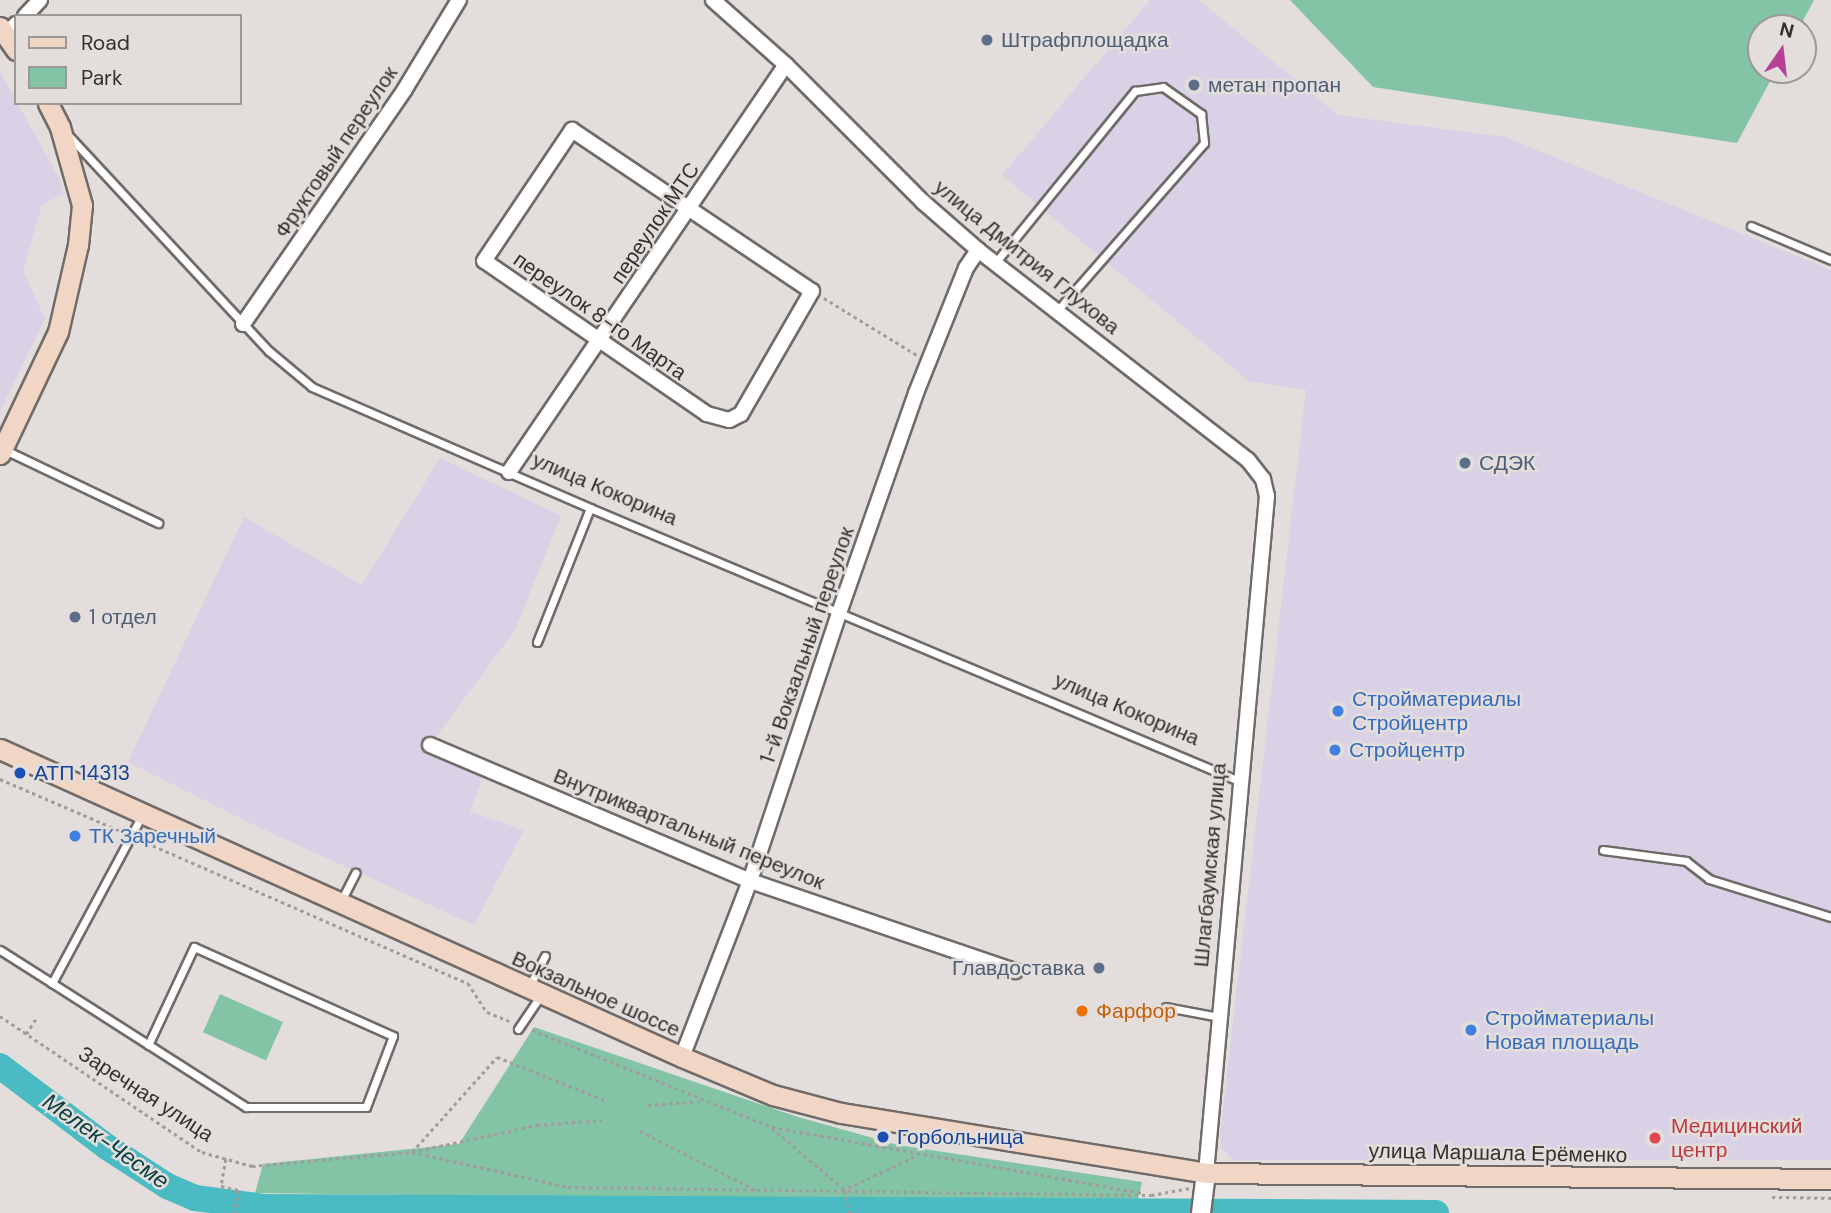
<!DOCTYPE html>
<html>
<head>
<meta charset="utf-8">
<style>
  body { margin:0 }
  #map { position:relative; width:1831px; height:1213px; overflow:hidden; background:#e3dedb; font-family:"DM Sans",sans-serif }
  div>[style] { position:absolute }
  .industrial>* { inset:0; background:#d9d1e6 }
  .green>* { inset:0; background:#82c4a5; transform-origin:0 0 }
  .river>* { height:26px; margin:-13px; padding:0 13px; transform-origin:13px; border-radius:13px; background:#4abbc2 }
  .path>* { height:2.5px; margin-top:-1.25px; transform-origin:0; background:repeating-linear-gradient(90deg,#a09c9a 0 3.5px,transparent 0 7px) }
  .roads { filter:drop-shadow(2px 0 #706b68) drop-shadow(-2px 0 #706b68) drop-shadow(0 2px #706b68) drop-shadow(0 -2px #706b68) }
  .service>* { height:7px; margin:-3.5px; padding:0 3.5px; transform-origin:3.5px; border-radius:3.5px; background:#fff }
  .minor>* { height:14px; margin:-7px; padding:0 7px; transform-origin:7px; border-radius:7px; background:#fff }
  .tertiary>* { height:18px; margin:-9px; padding:0 9px; transform-origin:9px; border-radius:9px; background:#fff }
  .secondary>* { height:19px; margin:-9.5px; padding:0 9.5px; transform-origin:9.5px; border-radius:9.5px; background:#f2d6c5 }
  .dots>* { width:19px; height:19px; translate:-50% -50%; box-sizing:border-box; border:4px solid #e3dedb; border-radius:50% }
  span { translate:-50% -50%; white-space:nowrap; text-align:center; line-height:1.15; -webkit-text-stroke:5px #e3dedb; paint-order:stroke }
  .service-label { font-size:21px; color:#4e5e75 }
  .left { translate:0 -50%; text-align:left }
  .right { translate:-100% -50%; text-align:right }
  .street-label { font-size:21px; color:#33312f }
  .shop-label { font-size:21px; color:#366cbe }
  .transit-label { font-size:21px; color:#164399 }
  .food-label { font-size:21px; color:#c56008 }
  .health-label { font-size:21px; color:#be3a42 }
  .water-label { font-size:23px; color:#073d40; font-style:italic }
  .legend { position:absolute; left:14px; top:14px; width:228px; height:91px; box-sizing:border-box; background:#e3dedb; border:2px solid #9d9996; margin:0; padding:9px 12px; list-style:none; font-size:21px; color:#33312f }
  .legend li { display:flex; align-items:center; gap:14px; height:35px }
  .legend b { width:35px; border:2px solid #9d9996 }
  .north { position:absolute; left:1747px; top:14px; width:70px; height:70px; box-sizing:border-box; background:#e3dedb; border:2px solid #9d9996; border-radius:50%; rotate:14deg; font-size:19px; font-weight:700; line-height:28px; text-align:center; color:#33312f }
  .north::after { content:''; display:block; margin:auto; width:24px; height:32px; background:#b84096; clip-path:polygon(50% 0,100% 100%,50% 72%,0 100%) }
</style>
</head>
<body>
<div id="map">
  <div class="industrial">
    <div style="clip-path:polygon(1150px 0,1199px 0,1338px 115px,1505px 137px,1831px 270px,1831px 1160px,1233px 1160px,1222px 1148px,1220px 1134px,1306px 390px,1249px 381px,1002px 175px)"></div>
    <div style="clip-path:polygon(0 72px,59px 178px,63px 194px,42px 205px,23px 271px,45px 319px,0 411px)"></div>
    <div style="clip-path:polygon(440px 458px,561px 516px,515px 630px,430px 745px,485px 769px,470px 812px,524px 830px,474px 925px,252px 824px,128px 762px,244px 517px,362px 585px)"></div>
  </div>
  <div class="green">
    <div style="clip-path:polygon(1290px 0,1814px 0,1799px 28px,1761px 28px,1761px 70px,1776px 70px,1737px 143px,1373px 87px)"></div>
    <div style="left:220px;top:994px;width:69px;height:42px;rotate:24deg"></div>
    <div style="clip-path:polygon(534px 1027px,798px 1117px,898px 1145px,1142px 1182px,1137px 1204px,255px 1193px,263px 1164px,459px 1144px)"></div>
  </div>
  <div class="river">
    <div style="left:0;top:1066px;width:134px;rotate:37.1deg"></div>
    <div style="left:107px;top:1147px;width:72px;rotate:33deg"></div>
    <div style="left:167px;top:1186px;width:30px;rotate:23deg"></div>
    <div style="left:195px;top:1198px;width:71px;rotate:7.3deg"></div>
    <div style="left:265px;top:1207px;width:1171px;rotate:0.29deg"></div>
  </div>
  <div class="path">
    <div style="left:824px;top:298px;width:109px;rotate:31.5deg"></div>
    <div style="left:0;top:779px;width:132px;rotate:23.3deg"></div>
    <div style="left:140px;top:840px;width:358px;rotate:23.6deg"></div>
    <div style="left:468px;top:983px;width:35px;rotate:57deg"></div>
    <div style="left:487px;top:1012px;width:24px;rotate:22deg"></div>
    <div style="left:0;top:1016px;width:244px;rotate:34deg"></div>
    <div style="left:202px;top:1152px;width:52px;rotate:15.6deg"></div>
    <div style="left:252px;top:1166px;width:161px;rotate:-5deg"></div>
    <div style="left:412px;top:1152px;width:128px;rotate:-12.2deg"></div>
    <div style="left:537px;top:1125px;width:65px;rotate:-4.4deg"></div>
    <div style="left:532px;top:1030px;width:259px;rotate:22deg"></div>
    <div style="left:772px;top:1127px;width:375px;rotate:10.1deg"></div>
    <div style="left:26px;top:1034px;width:20px;rotate:-57deg"></div>
    <div style="left:648px;top:1105px;width:52px;rotate:-4.4deg"></div>
    <div style="left:772px;top:1128px;width:96px;rotate:40.3deg"></div>
    <div style="left:845px;top:1190px;width:24px;rotate:78deg"></div>
    <div style="left:640px;top:1131px;width:130px;rotate:27deg"></div>
    <div style="left:412px;top:1152px;width:160px;rotate:12.6deg"></div>
    <div style="left:568px;top:1187px;width:583px;rotate:0.79deg"></div>
    <div style="left:1151px;top:1195px;width:39px;rotate:-10deg"></div>
    <div style="left:412px;top:1152px;width:127px;rotate:-48.2deg"></div>
    <div style="left:497px;top:1057px;width:118px;rotate:21.8deg"></div>
    <div style="left:226px;top:1159px;width:27px;rotate:100deg"></div>
    <div style="left:221px;top:1186px;width:17px;rotate:13deg"></div>
    <div style="left:238px;top:1190px;width:23px;rotate:97deg"></div>
    <div style="left:848px;top:1188px;width:77px;rotate:-25.2deg"></div>
    <div style="left:1772px;top:1197px;width:59px;rotate:1deg"></div>
  </div>
  <div class="roads">
    <div class="service">
      <div style="left:68px;top:135px;width:295px;rotate:47.1deg"></div>
      <div style="left:269px;top:351px;width:56px;rotate:39.9deg"></div>
      <div style="left:312px;top:387px;width:303px;rotate:23.5deg"></div>
      <div style="left:590px;top:508px;width:704px;rotate:22.81deg"></div>
      <div style="left:1751px;top:226px;width:87px;rotate:23deg"></div>
      <div style="left:995px;top:263px;width:222px;rotate:-50.9deg"></div>
      <div style="left:1135px;top:91px;width:28px;rotate:-8deg"></div>
      <div style="left:1163px;top:87px;width:47px;rotate:35.4deg"></div>
      <div style="left:1201px;top:114px;width:29px;rotate:84deg"></div>
      <div style="left:1204px;top:143px;width:222px;rotate:131.2deg"></div>
      <div style="left:3px;top:449px;width:172px;rotate:25.5deg"></div>
      <div style="left:537px;top:642px;width:144px;rotate:-68.4deg"></div>
      <div style="left:1603px;top:850px;width:84px;rotate:7.5deg"></div>
      <div style="left:1686px;top:861px;width:29px;rotate:38deg"></div>
      <div style="left:1709px;top:879px;width:128px;rotate:17.3deg"></div>
      <div style="left:340px;top:903px;width:34px;rotate:-63deg"></div>
      <div style="left:0;top:950px;width:62px;rotate:32.4deg"></div>
      <div style="left:52px;top:983px;width:230px;rotate:32.6deg"></div>
      <div style="left:246px;top:1107px;width:120px"></div>
      <div style="left:366px;top:1107px;width:76px;rotate:-69.2deg"></div>
      <div style="left:393px;top:1036px;width:218px;rotate:-155.9deg"></div>
      <div style="left:194px;top:947px;width:108px;rotate:115.1deg"></div>
      <div style="left:52px;top:983px;width:191px;rotate:-61.8deg"></div>
      <div style="left:529px;top:987px;width:35px;rotate:-63deg"></div>
      <div style="left:1166px;top:1007px;width:54px;rotate:10.7deg"></div>
      <div style="left:518px;top:1029px;width:41px;rotate:-55.9deg"></div>
    </div>
    <div class="minor">
      <div style="left:713px;top:0;width:98px;rotate:41.7deg"></div>
      <div style="left:786px;top:65px;width:194px;rotate:45deg"></div>
      <div style="left:923px;top:202px;width:73px;rotate:41.1deg"></div>
      <div style="left:978px;top:250px;width:342px;rotate:37.9deg"></div>
      <div style="left:1248px;top:460px;width:24px;rotate:52deg"></div>
      <div style="left:1263px;top:479px;width:17px;rotate:77deg"></div>
      <div style="left:1267px;top:496px;width:680px;rotate:95.15deg"></div>
      <div style="left:25px;top:16px;width:22px;rotate:-47deg"></div>
      <div style="left:6px;top:34px;width:14px;rotate:-45deg"></div>
      <div style="left:572px;top:130px;width:289px;rotate:33.9deg"></div>
      <div style="left:812px;top:291px;width:142px;rotate:120deg"></div>
      <div style="left:741px;top:414px;width:13px;rotate:153deg"></div>
      <div style="left:729px;top:420px;width:23px;rotate:-165deg"></div>
      <div style="left:707px;top:414px;width:270px;rotate:-145.5deg"></div>
      <div style="left:484px;top:261px;width:158px;rotate:-56.1deg"></div>
      <div style="left:243px;top:324px;width:285px;rotate:-55.4deg"></div>
      <div style="left:405px;top:89px;width:104px;rotate:-58.8deg"></div>
      <div style="left:509px;top:472px;width:492px;rotate:-55.8deg"></div>
      <div style="left:430px;top:745px;width:348px;rotate:23deg"></div>
      <div style="left:750px;top:881px;width:280px;rotate:18.8deg"></div>
      <div style="left:682px;top:1057px;width:189px;rotate:-68.9deg"></div>
      <div style="left:750px;top:881px;width:282px;rotate:-71.6deg"></div>
      <div style="left:839px;top:613px;width:233px;rotate:-70.7deg"></div>
      <div style="left:916px;top:393px;width:135px;rotate:-68.2deg"></div>
      <div style="left:966px;top:268px;width:22px;rotate:-56deg"></div>
    </div>
    <div class="tertiary">
      <div style="left:1201px;top:1213px;width:40px;rotate:-82.9deg"></div>
    </div>
    <div class="secondary">
      <div style="left:0;top:27px;width:28px;rotate:55deg"></div>
      <div style="left:0;top:454px;width:135px;rotate:-64.6deg"></div>
      <div style="left:58px;top:332px;width:89px;rotate:-77.1deg"></div>
      <div style="left:78px;top:245px;width:40px;rotate:-84.3deg"></div>
      <div style="left:82px;top:205px;width:81px;rotate:-105.8deg"></div>
      <div style="left:60px;top:127px;width:27px;rotate:-117deg"></div>
      <div style="left:0;top:749px;width:748px;rotate:24.3deg"></div>
      <div style="left:682px;top:1057px;width:99px;rotate:22.7deg"></div>
      <div style="left:773px;top:1095px;width:70px;rotate:14.8deg"></div>
      <div style="left:841px;top:1113px;width:370px;rotate:9.3deg"></div>
      <div style="left:1206px;top:1173px;width:625px;rotate:0.55deg"></div>
    </div>
  </div>
  <div class="dots">
    <div style="left:987px;top:40px;background:#5c6f8a"></div>
    <div style="left:1194px;top:85px;background:#5c6f8a"></div>
    <div style="left:1465px;top:463px;background:#5c6f8a"></div>
    <div style="left:75px;top:617px;background:#5c6f8a"></div>
    <div style="left:1338px;top:711px;background:#3f7fe0"></div>
    <div style="left:1335px;top:750px;background:#3f7fe0"></div>
    <div style="left:20px;top:773px;background:#1a4fb4"></div>
    <div style="left:75px;top:836px;background:#3f7fe0"></div>
    <div style="left:1099px;top:968px;background:#5c6f8a"></div>
    <div style="left:1082px;top:1011px;background:#e8710a"></div>
    <div style="left:1471px;top:1030px;background:#3f7fe0"></div>
    <div style="left:883px;top:1137px;background:#1a4fb4"></div>
    <div style="left:1655px;top:1138px;background:#e0444e"></div>
  </div>
  <div class="service-label">
    <span class="left" style="left:1001px;top:40px">Штрафплощадка</span>
    <span class="left" style="left:1208px;top:85px">метан пропан</span>
    <span class="left" style="left:1479px;top:463px">СДЭК</span>
    <span class="left" style="left:89px;top:617px">1 отдел</span>
    <span class="right" style="left:1085px;top:968px">Главдоставка</span>
  </div>
  <div class="street-label">
    <span style="left:336px;top:152px;rotate:-56deg">Фруктовый переулок</span>
    <span style="left:655px;top:223px;rotate:-56deg">переулок МТС</span>
    <span style="left:1027px;top:257px;rotate:39deg">улица Дмитрия Глухова</span>
    <span style="left:600px;top:316px;rotate:35deg">переулок 8-го Марта</span>
    <span style="left:605px;top:489px;rotate:23deg">улица Кокорина</span>
    <span style="left:807px;top:645px;rotate:-71deg">1-й Вокзальный переулок</span>
    <span style="left:1127px;top:709px;rotate:23deg">улица Кокорина</span>
    <span style="left:689px;top:829px;rotate:22deg">Внутриквартальный переулок</span>
    <span style="left:1210px;top:865px;rotate:-85deg">Шлагбаумская улица</span>
    <span style="left:596px;top:994px;rotate:24deg">Вокзальное шоссе</span>
    <span style="left:146px;top:1094px;rotate:33deg">Заречная улица</span>
    <span style="left:1498px;top:1153px;rotate:1deg">улица Маршала Ерёменко</span>
  </div>
  <div class="shop-label">
    <span class="left" style="left:1352px;top:711px">Стройматериалы<br>Стройцентр</span>
    <span class="left" style="left:1349px;top:750px">Стройцентр</span>
    <span class="left" style="left:89px;top:836px">ТК Заречный</span>
    <span class="left" style="left:1485px;top:1030px">Стройматериалы<br>Новая площадь</span>
  </div>
  <div class="transit-label">
    <span class="left" style="left:34px;top:773px">АТП 14313</span>
    <span class="left" style="left:897px;top:1137px">Горбольница</span>
  </div>
  <div class="food-label">
    <span class="left" style="left:1096px;top:1011px">Фарфор</span>
  </div>
  <div class="health-label">
    <span class="left" style="left:1671px;top:1138px">Медицинский<br>центр</span>
  </div>
  <div class="water-label">
    <span style="left:106px;top:1141px;rotate:35deg">Мелек-Чесме</span>
  </div>
  <ul class="legend">
  <li><b style="height:9px;background:#f2d6c5"></b>Road</li>
  <li><b style="height:19px;background:#82c4a5"></b>Park</li>
  </ul>
  <div class="north">N</div>
</div>
</body>
</html>
